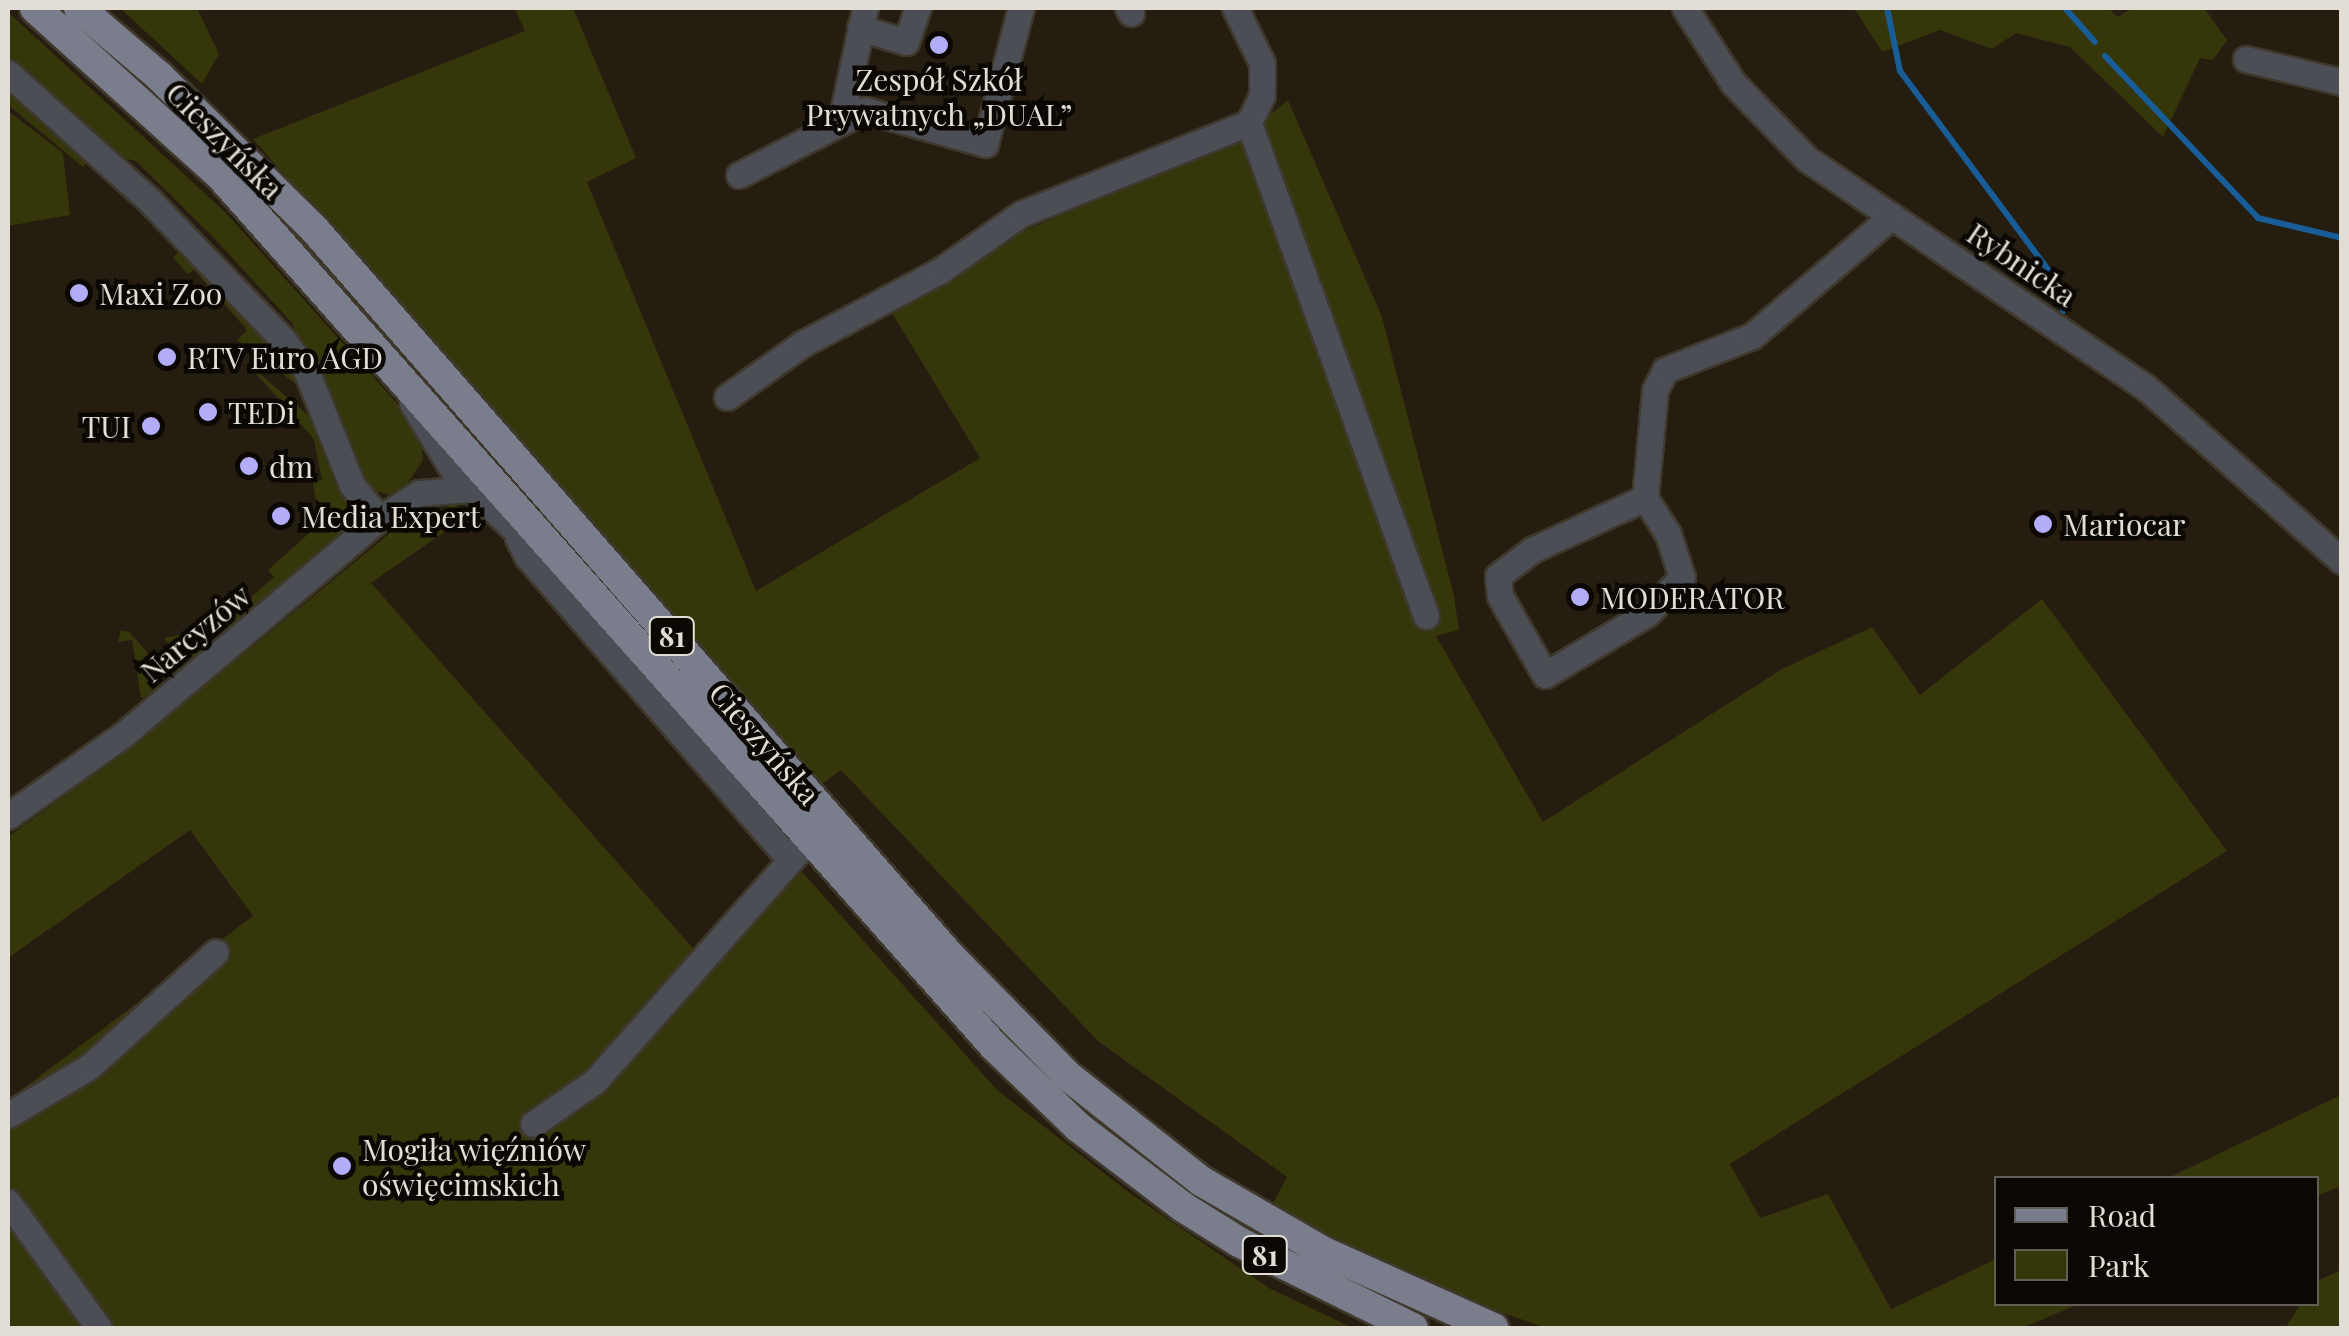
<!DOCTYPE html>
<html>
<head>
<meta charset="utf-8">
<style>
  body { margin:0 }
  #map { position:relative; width:2349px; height:1336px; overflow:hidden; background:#241d10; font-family:"Playfair Display",serif }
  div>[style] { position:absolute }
  .green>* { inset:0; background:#35360a }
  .stream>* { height:6px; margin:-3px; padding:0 3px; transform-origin:3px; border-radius:3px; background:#185d97 }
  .roads { filter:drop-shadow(2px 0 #3f382c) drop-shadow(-2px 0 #3f382c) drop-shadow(0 2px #3f382c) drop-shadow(0 -2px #3f382c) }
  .minor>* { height:25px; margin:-12.5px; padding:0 12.5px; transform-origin:12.5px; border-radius:12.5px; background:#4c4e55 }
  .major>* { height:30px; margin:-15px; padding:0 15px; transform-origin:15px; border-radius:15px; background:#7a7e8c }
  .dots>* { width:28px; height:28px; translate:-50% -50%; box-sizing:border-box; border:5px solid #0b0804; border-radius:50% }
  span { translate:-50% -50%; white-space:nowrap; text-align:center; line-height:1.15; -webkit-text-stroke:9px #0b0804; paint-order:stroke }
  .shield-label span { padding:2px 8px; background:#0b0804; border:2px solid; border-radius:8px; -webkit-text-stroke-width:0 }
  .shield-label { font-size:28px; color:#e3ded5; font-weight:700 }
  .poi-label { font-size:30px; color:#e3ded5 }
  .left { translate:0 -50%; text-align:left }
  .right { translate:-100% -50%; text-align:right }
  .street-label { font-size:30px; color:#e3ded5 }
  .frame { position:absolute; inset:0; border:10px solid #e3ded5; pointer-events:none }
  .legend { position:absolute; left:1994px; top:1176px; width:325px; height:130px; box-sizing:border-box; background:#0b0804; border:2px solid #615e58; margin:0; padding:12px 18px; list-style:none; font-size:30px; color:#e3ded5 }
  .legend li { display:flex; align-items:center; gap:20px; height:50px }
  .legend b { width:50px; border:2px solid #615e58 }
</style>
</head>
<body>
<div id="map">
  <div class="green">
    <div style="clip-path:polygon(120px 8px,197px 8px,219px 54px,202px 84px)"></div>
    <div style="clip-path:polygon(514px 8px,573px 8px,636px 158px,587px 182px,756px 591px,980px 458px,892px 313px,899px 283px,1236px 142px,1288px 100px,1382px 317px,1454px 596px,1459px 630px,1436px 636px,1543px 822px,1782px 669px,1872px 627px,1920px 695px,2042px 599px,2227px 851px,1730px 1164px,1760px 1218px,1828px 1194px,1891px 1309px,1996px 1259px,1996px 1304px,2079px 1304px,2022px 1328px,1546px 1328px,1400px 1276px,1273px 1203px,1287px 1177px,1098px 1041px,841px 770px,819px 786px,253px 139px,525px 31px)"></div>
    <div style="clip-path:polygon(1854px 8px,2108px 8px,2118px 17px,2132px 8px,2204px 8px,2227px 40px,2213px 60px,2200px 58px,2163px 137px,2070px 47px,2016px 33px,1992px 49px,1940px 30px,1882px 52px)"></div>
    <div style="clip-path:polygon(8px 12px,226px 213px,420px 429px,423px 460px,404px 489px,390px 495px,364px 488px,292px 323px,214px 238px,136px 161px,119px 157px,8px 59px)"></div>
    <div style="clip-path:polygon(8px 85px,91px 159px,83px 167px,8px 105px)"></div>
    <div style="clip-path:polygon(8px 111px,63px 153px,70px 215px,8px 226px)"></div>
    <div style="clip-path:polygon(151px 217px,267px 338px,300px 387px,237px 340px,247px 330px,194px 270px,188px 274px,173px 258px,178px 252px,149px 220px,138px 229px)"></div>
    <div style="clip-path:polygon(243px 359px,308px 415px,336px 485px,363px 517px,226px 632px,210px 619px,232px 614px,274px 577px,268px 570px,328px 516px,316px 501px,313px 482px,322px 480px,314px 439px)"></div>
    <div style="clip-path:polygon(454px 504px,470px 514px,371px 583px,713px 971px,787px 881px,802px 872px,997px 1090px,1131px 1194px,1269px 1288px,1353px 1328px,13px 1328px,8px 1322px,8px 1100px,253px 916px,190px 830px,8px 958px,8px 837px,129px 749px,397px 527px)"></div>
    <div style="clip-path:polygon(121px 630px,129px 632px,163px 670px,164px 683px,151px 696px,141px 698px,132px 640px,118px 642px)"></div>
    <div style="clip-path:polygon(192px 633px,201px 652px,184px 663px,164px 638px)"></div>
    <div style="clip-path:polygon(2341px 1095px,2341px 1186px,2317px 1196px,2316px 1178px,2168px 1178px)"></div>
    <div style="clip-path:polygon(2341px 1270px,2341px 1328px,2285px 1328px,2301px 1304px,2316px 1304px,2317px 1281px)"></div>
  </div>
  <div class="stream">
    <div style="left:1887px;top:8px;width:64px;rotate:78.3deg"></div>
    <div style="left:1900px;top:71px;width:284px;rotate:53.3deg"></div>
    <div style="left:2070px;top:299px;width:14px;rotate:120deg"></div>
    <div style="left:2065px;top:8px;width:45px;rotate:48.6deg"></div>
    <div style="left:2105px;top:56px;width:223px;rotate:46.6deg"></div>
    <div style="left:2258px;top:218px;width:86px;rotate:13.4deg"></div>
  </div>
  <div class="roads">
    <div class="minor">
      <div style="left:1128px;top:8px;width:6px;rotate:59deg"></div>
      <div style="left:1235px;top:8px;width:61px;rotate:63.9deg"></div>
      <div style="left:1262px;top:63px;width:32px;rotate:90deg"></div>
      <div style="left:1262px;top:95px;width:31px;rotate:115deg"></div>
      <div style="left:1249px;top:123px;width:524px;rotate:70.25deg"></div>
      <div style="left:1685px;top:8px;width:90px;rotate:57.2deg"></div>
      <div style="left:1734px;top:84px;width:105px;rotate:45.8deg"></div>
      <div style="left:1807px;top:159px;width:406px;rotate:34deg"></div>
      <div style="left:2144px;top:386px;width:264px;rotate:41.5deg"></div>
      <div style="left:860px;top:28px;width:48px;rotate:16.9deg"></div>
      <div style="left:906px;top:42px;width:36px;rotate:-71deg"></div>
      <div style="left:2246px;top:59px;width:99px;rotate:13.5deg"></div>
      <div style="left:8px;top:73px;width:188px;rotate:42deg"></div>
      <div style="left:148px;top:199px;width:197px;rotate:46.2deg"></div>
      <div style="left:284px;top:341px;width:36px;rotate:53deg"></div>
      <div style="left:306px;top:370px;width:124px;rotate:68.2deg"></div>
      <div style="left:352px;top:485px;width:43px;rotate:51.5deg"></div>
      <div style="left:841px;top:122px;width:116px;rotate:-78.1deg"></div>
      <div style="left:739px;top:175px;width:142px;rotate:-27.3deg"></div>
      <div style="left:865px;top:110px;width:125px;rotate:15.8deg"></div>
      <div style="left:985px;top:144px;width:141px;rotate:-75.2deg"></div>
      <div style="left:727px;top:397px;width:92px;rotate:-35.2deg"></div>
      <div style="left:802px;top:344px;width:157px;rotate:-28deg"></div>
      <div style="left:941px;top:270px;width:98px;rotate:-35deg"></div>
      <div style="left:1021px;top:214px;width:245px;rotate:-21.8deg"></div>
      <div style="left:412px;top:403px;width:81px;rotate:58.7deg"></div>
      <div style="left:454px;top:472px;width:109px;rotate:43.5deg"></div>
      <div style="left:1645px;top:498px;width:43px;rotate:57.4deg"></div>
      <div style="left:1668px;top:534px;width:45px;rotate:72deg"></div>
      <div style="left:1682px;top:577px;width:50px;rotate:133.4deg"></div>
      <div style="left:1648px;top:613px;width:120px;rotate:149deg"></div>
      <div style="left:1545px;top:675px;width:91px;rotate:-119.7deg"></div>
      <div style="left:1500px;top:596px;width:20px;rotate:-96deg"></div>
      <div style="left:1498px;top:576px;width:43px;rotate:-37.4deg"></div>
      <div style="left:1532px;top:550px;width:124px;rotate:-24.7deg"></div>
      <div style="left:1645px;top:498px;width:108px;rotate:-84.7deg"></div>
      <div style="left:1655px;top:390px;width:22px;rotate:-63deg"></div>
      <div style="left:1665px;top:370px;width:93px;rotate:-21.3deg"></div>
      <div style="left:1752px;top:336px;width:184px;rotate:-40.6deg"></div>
      <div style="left:518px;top:538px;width:20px;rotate:63deg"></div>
      <div style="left:527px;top:556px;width:402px;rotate:49.1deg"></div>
      <div style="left:8px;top:816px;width:141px;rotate:-35.2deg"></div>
      <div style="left:123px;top:735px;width:335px;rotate:-40.2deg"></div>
      <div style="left:379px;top:519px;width:48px;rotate:-33deg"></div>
      <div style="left:419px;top:493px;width:52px;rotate:-4.4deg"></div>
      <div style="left:8px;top:1115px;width:94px;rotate:-30.7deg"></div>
      <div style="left:89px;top:1067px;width:171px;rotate:-42.2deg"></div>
      <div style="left:533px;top:1124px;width:75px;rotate:-34.7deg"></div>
      <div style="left:595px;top:1081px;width:310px;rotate:-48.5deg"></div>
      <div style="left:8px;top:1202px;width:155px;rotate:54.2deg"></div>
    </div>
    <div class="major">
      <div style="left:35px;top:8px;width:248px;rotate:42.1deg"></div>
      <div style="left:219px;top:174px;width:1168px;rotate:48.37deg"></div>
      <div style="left:995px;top:1047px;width:115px;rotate:43.9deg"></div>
      <div style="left:1078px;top:1127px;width:132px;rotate:37.3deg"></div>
      <div style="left:1183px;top:1207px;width:66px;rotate:32deg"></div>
      <div style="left:1239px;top:1242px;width:194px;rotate:26.3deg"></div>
      <div style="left:79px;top:8px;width:106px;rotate:40.4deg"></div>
      <div style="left:160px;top:77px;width:218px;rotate:44.6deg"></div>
      <div style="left:315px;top:230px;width:966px;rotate:48.82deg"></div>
      <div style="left:951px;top:957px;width:167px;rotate:45.5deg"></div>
      <div style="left:1068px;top:1076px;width:169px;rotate:38.3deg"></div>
      <div style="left:1201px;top:1181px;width:140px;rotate:30deg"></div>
      <div style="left:1322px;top:1251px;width:188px;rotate:24.2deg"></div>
    </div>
  </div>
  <div class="dots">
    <div style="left:939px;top:45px;background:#b3adf9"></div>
    <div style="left:79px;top:293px;background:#b3adf9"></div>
    <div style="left:167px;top:357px;background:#b3adf9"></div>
    <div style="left:208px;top:412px;background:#b3adf9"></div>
    <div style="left:151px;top:426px;background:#b3adf9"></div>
    <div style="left:249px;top:466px;background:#b3adf9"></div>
    <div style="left:281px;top:516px;background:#b3adf9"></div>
    <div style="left:2043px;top:524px;background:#b3adf9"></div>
    <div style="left:1580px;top:597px;background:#b3adf9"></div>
    <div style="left:342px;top:1166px;background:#b3adf9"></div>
  </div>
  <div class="shield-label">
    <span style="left:672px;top:636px">81</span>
    <span style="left:1265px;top:1255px">81</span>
  </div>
  <div class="poi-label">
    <span style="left:939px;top:96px">Zespół Szkół<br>Prywatnych „DUAL”</span>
    <span class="left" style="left:99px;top:293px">Maxi Zoo</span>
    <span class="left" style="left:187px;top:357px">RTV Euro AGD</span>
    <span class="left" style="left:228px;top:412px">TEDi</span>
    <span class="right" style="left:131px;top:426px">TUI</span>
    <span class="left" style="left:269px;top:466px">dm</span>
    <span class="left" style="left:301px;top:516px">Media Expert</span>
    <span class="left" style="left:2063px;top:524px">Mariocar</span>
    <span class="left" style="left:1600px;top:597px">MODERATOR</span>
    <span class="left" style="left:362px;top:1166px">Mogiła więźniów<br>oświęcimskich</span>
  </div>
  <div class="street-label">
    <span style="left:225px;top:140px;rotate:45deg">Cieszyńska</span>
    <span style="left:2022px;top:264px;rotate:34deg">Rybnicka</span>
    <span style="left:195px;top:633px;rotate:-40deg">Narcyzów</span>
    <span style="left:765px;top:743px;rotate:49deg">Cieszyńska</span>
  </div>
  <div class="frame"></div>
  <ul class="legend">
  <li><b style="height:12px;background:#7a7e8c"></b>Road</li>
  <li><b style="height:28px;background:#35360a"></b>Park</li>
  </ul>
</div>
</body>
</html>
